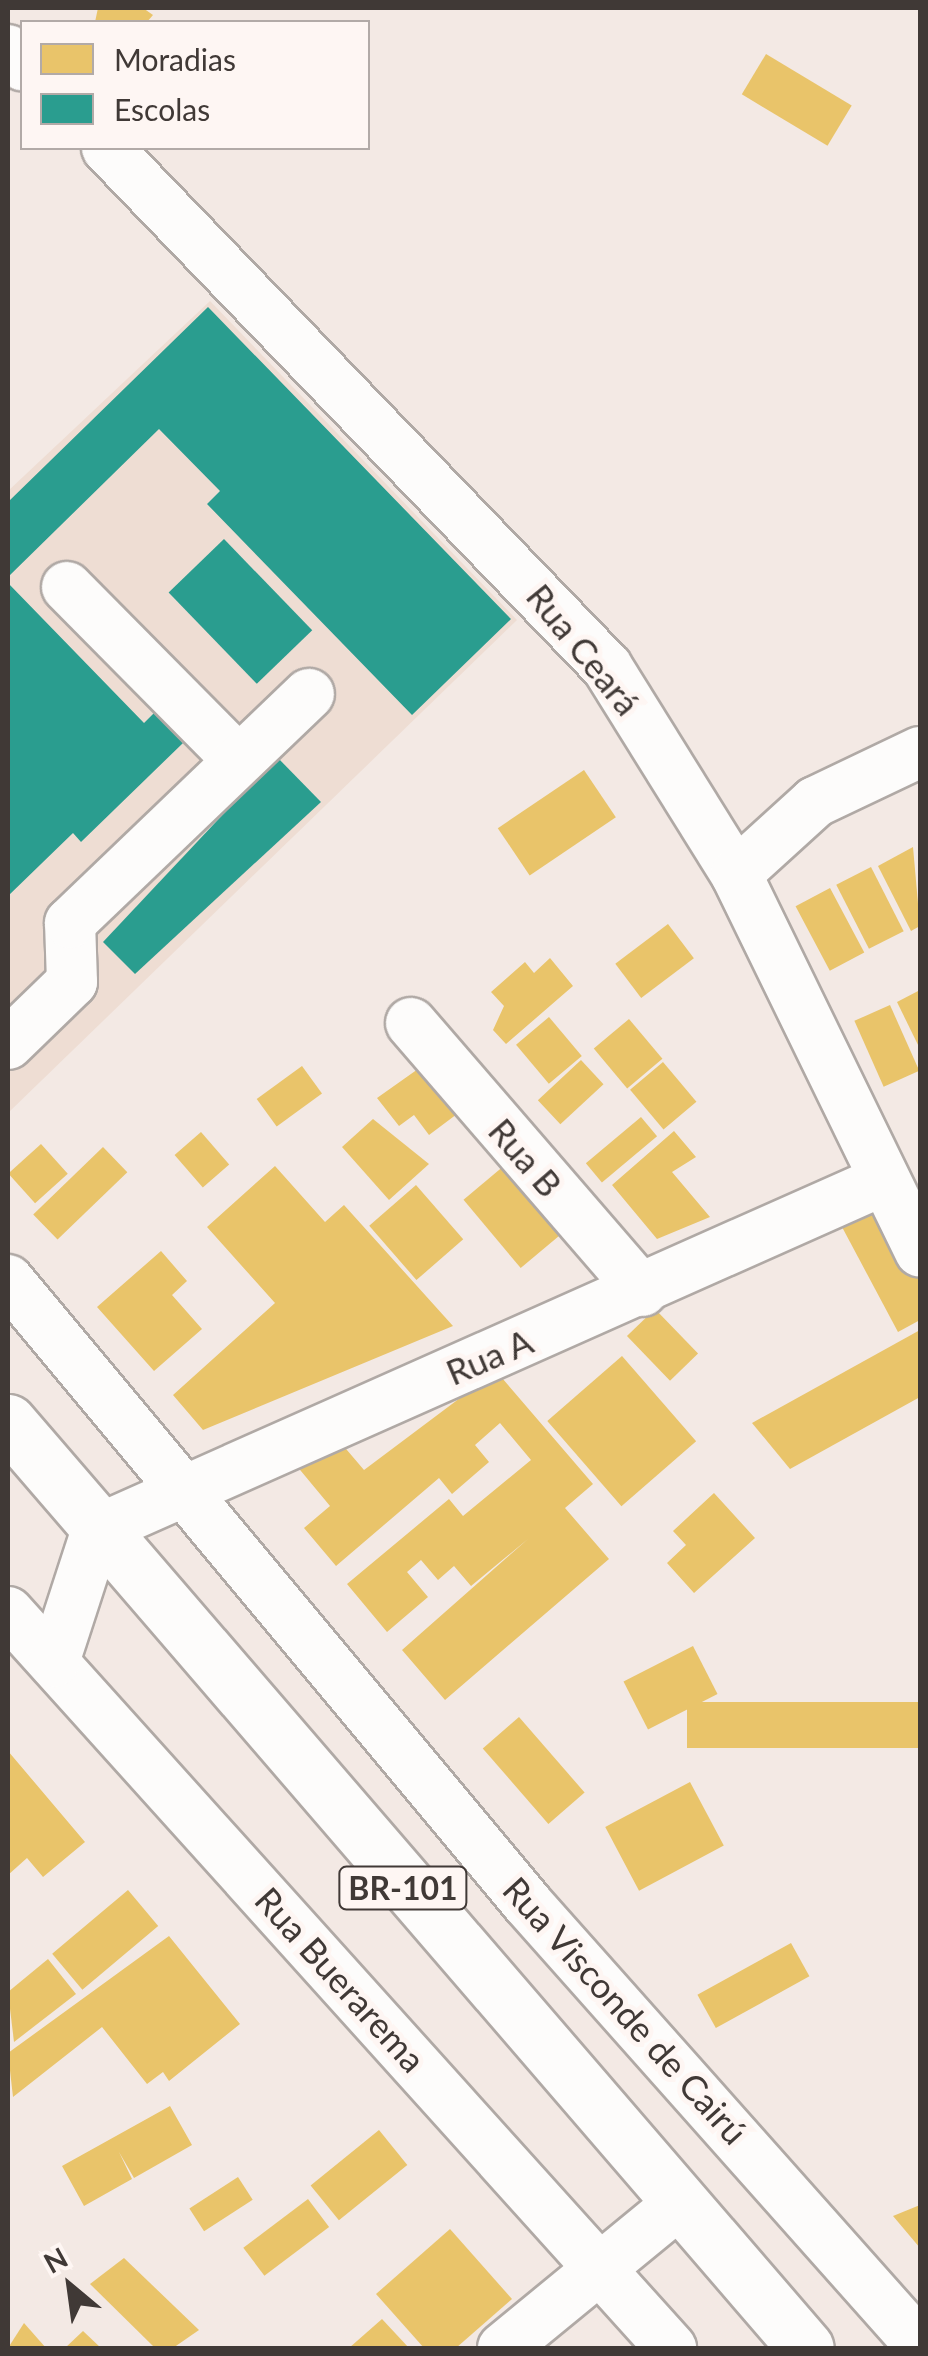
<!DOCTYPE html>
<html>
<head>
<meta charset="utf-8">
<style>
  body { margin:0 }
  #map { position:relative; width:928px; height:2356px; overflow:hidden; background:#f3e9e4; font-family:Lato,sans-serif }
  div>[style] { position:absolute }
  .built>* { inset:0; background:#eeddd3 }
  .homes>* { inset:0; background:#e9c46a; transform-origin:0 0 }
  .schools>* { inset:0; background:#2a9d8f; transform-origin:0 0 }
  .roads { filter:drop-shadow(2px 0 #b0a9a5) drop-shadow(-2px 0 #b0a9a5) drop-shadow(0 2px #b0a9a5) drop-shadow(0 -2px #b0a9a5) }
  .minor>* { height:50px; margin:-25px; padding:0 25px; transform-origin:25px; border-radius:25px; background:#fdfcfb }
  .highway>* { height:55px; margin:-27.5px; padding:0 27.5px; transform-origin:27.5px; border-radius:27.5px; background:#fdfcfb }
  span { translate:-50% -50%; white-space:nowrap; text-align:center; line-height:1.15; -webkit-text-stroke:10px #fef6f3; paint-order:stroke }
  .shield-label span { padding:2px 8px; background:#fef6f3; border:2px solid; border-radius:8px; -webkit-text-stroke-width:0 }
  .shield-label { font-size:32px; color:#403936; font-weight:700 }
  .street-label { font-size:35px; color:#403936 }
  .frame { position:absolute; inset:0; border:10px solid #403936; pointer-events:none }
  .legend { position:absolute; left:20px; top:20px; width:350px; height:130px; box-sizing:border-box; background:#fef6f3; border:2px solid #b2aaa7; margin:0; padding:12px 18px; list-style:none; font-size:30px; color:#403936 }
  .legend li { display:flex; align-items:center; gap:20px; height:50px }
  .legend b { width:50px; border:2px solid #b2aaa7 }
  .north { position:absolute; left:20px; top:2236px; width:100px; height:100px; -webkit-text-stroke:8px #fef6f3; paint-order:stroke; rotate:331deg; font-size:28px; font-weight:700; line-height:40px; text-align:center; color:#403936 }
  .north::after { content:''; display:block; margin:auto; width:35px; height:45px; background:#403936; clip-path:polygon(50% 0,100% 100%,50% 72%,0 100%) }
</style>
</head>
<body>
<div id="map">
  <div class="built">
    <div style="clip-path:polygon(210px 301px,517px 620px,8px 1113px,8px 491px)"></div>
  </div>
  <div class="homes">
    <div style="clip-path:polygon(98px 8px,143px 8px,153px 15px,147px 22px,95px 22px)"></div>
    <div style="left:766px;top:54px;width:100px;height:47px;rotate:31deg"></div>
    <div style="left:584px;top:770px;width:57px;height:104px;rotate:56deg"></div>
    <div style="clip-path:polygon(913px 847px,920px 926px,911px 931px,878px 866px)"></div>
    <div style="left:871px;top:867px;width:72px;height:39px;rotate:63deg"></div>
    <div style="left:830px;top:888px;width:73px;height:39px;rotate:62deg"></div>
    <div style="left:668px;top:924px;width:43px;height:66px;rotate:53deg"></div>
    <div style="clip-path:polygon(550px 958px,573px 986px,506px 1044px,493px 1030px,504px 1006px,491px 992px,525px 962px,534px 973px)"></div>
    <div style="clip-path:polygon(920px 990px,920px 1049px,897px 1002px)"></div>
    <div style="left:890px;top:1005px;width:72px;height:39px;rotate:66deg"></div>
    <div style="left:549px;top:1017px;width:51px;height:43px;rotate:50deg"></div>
    <div style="left:629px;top:1019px;width:52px;height:46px;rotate:50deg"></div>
    <div style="left:581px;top:1060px;width:33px;height:59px;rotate:47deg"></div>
    <div style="left:663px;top:1062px;width:52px;height:43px;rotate:50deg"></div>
    <div style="left:302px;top:1066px;width:34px;height:56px;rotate:54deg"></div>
    <div style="clip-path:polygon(418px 1069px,432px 1088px,444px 1080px,465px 1108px,429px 1135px,414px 1115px,399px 1126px,377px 1098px)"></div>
    <div style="left:641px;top:1117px;width:25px;height:72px;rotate:50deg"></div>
    <div style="clip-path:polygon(373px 1119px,429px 1164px,389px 1200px,342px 1147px)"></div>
    <div style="clip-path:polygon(674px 1131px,696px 1157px,672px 1172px,710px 1217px,657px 1239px,612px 1185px)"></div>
    <div style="left:201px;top:1132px;width:43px;height:35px;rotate:49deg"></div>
    <div style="left:41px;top:1144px;width:40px;height:44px;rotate:48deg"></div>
    <div style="left:103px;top:1147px;width:35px;height:97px;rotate:46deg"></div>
    <div style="left:511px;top:1160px;width:89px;height:62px;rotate:50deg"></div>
    <div style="clip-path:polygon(275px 1166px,325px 1222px,344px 1205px,453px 1326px,203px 1430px,173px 1395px,275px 1303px,207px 1227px)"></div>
    <div style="left:416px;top:1185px;width:72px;height:62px;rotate:49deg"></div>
    <div style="clip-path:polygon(882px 1206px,920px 1279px,920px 1320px,898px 1332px,842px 1227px)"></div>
    <div style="clip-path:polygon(161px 1251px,187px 1281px,172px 1295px,202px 1329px,154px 1371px,97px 1307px)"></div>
    <div style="left:655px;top:1309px;width:62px;height:39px;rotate:46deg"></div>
    <div style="clip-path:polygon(920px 1330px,920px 1397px,790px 1469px,752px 1423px)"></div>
    <div style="left:622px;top:1356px;width:113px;height:99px;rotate:49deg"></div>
    <div style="clip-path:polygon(496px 1371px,593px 1484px,565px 1508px,609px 1559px,445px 1700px,402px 1650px,528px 1539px,471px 1586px,454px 1566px,438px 1580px,421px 1560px,407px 1572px,428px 1597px,387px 1632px,347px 1584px,449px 1499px,463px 1516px,531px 1460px,500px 1423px,475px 1445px,489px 1462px,452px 1494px,439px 1478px,336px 1566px,304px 1528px,330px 1506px,291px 1459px,335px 1436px,364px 1470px)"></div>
    <div style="clip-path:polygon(714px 1493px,755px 1538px,694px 1593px,667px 1563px,686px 1545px,673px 1531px)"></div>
    <div style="left:693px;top:1646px;width:54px;height:78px;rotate:63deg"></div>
    <div style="left:920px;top:1702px;width:46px;height:233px;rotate:90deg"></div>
    <div style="left:519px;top:1717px;width:100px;height:48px;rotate:49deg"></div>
    <div style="clip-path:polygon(8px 1751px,85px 1842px,43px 1877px,27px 1858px,8px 1875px)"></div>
    <div style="left:690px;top:1782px;width:72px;height:96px;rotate:62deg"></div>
    <div style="left:128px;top:1890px;width:47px;height:99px;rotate:50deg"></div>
    <div style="clip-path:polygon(169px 1936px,240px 2024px,169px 2081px,163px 2072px,147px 2084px,102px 2027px,13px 2097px,8px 2053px)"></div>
    <div style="left:791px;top:1943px;width:38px;height:107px;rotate:61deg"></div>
    <div style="clip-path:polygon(48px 1959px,76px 1994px,14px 2042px,8px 1992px)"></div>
    <div style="clip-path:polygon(170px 2106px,192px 2145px,134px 2178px,119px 2152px,132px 2179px,84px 2206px,62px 2166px)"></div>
    <div style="left:379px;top:2130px;width:45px;height:88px;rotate:51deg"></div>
    <div style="left:238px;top:2177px;width:27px;height:58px;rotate:57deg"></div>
    <div style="left:308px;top:2199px;width:35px;height:81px;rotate:53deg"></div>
    <div style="clip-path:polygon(920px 2205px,920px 2248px,893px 2216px)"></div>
    <div style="clip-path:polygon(450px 2229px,512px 2299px,456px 2348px,424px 2348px,376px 2294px)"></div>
    <div style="clip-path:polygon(124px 2258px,199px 2330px,173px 2348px,155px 2348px,90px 2284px)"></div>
    <div style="clip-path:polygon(382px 2319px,409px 2348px,349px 2348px)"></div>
    <div style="clip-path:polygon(24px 2323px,46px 2348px,8px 2348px)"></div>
    <div style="clip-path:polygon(83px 2331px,101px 2348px,65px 2348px)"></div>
  </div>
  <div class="schools">
    <div style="clip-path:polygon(208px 307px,511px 619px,412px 715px,207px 504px,220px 491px,159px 429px,8px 577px,8px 502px)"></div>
    <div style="left:224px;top:539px;width:127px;height:77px;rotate:46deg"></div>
    <div style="clip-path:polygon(8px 583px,144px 723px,154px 713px,183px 743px,81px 842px,73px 833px,8px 896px)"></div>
    <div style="clip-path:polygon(277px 757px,321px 802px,135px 974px,103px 942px)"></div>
  </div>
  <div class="roads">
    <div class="minor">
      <div style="left:8px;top:50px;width:21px;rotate:47deg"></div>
      <div style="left:107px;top:148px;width:721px;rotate:46.07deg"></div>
      <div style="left:607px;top:667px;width:244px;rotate:58.1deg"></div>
      <div style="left:736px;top:874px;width:420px;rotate:64deg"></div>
      <div style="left:67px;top:587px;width:242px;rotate:45.3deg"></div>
      <div style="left:736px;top:874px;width:107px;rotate:-42.3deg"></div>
      <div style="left:815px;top:802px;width:116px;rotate:-25.5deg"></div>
      <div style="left:411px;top:1023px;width:354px;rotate:49.2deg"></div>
      <div style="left:8px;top:1044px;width:89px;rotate:-44.1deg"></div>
      <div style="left:72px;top:982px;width:59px;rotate:-91.9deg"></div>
      <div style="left:70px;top:923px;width:331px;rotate:-43.8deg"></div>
      <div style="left:8px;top:1280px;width:811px;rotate:50.2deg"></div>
      <div style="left:527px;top:1903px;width:591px;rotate:48.36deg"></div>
      <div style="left:8px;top:1612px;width:991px;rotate:47.99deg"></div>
      <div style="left:54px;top:1662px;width:139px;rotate:-72deg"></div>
      <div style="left:97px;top:1530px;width:859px;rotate:-23.97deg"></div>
      <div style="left:503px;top:2348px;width:224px;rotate:-39.4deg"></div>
    </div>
    <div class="highway">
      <div style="left:8px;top:1422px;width:1222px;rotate:49.25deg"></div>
    </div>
  </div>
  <div class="shield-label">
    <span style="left:403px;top:1888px">BR-101</span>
  </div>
  <div class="street-label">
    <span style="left:584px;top:649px;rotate:51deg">Rua Ceará</span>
    <span style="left:526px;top:1157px;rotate:49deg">Rua B</span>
    <span style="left:489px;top:1356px;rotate:-23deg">Rua A</span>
    <span style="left:341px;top:1979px;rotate:48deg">Rua Buerarema</span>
    <span style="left:626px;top:2010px;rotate:48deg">Rua Visconde de Cairú</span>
  </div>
  <div class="frame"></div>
  <ul class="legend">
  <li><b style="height:28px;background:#e9c46a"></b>Moradias</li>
  <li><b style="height:28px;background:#2a9d8f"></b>Escolas</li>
  </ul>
  <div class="north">N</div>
</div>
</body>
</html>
